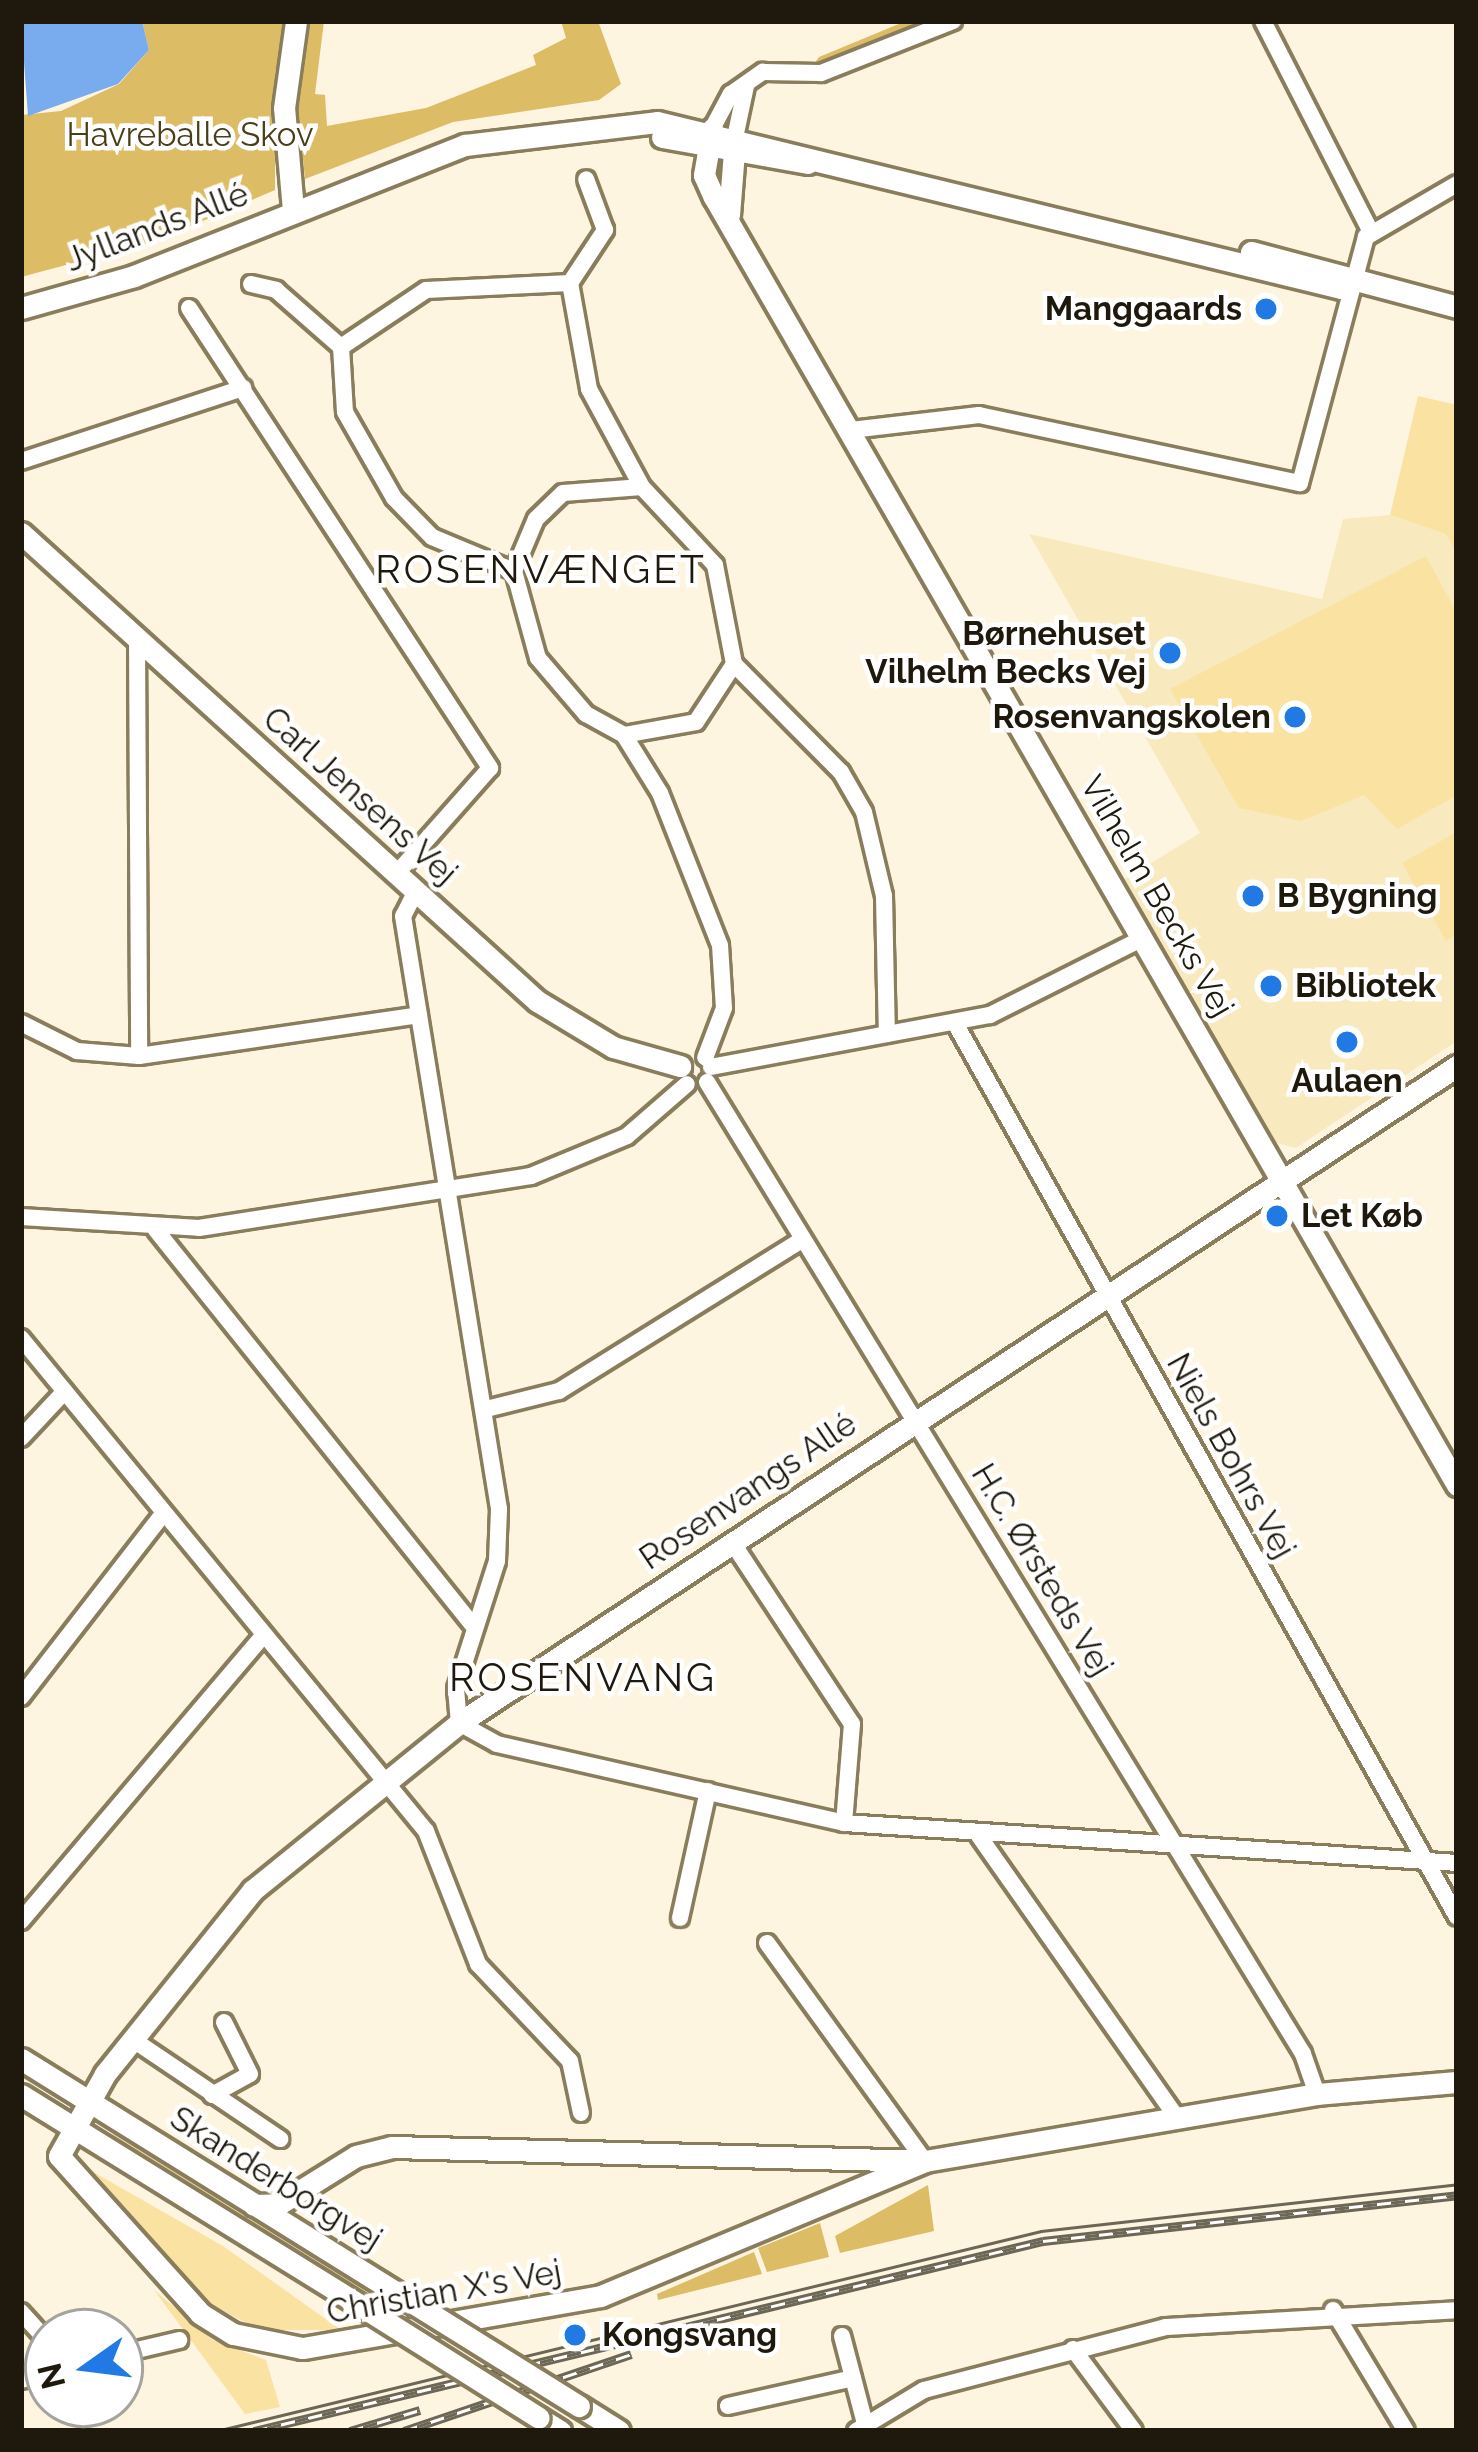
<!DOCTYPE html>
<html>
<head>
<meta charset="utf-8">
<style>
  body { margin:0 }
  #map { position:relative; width:1478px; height:2452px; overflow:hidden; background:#fdf5e0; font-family:Raleway,sans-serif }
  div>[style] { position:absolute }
  .built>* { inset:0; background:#f9e9be }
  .green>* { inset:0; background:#f9e2a2 }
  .forest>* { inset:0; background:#dcbd66 }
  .water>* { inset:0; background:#79abef }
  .roads { filter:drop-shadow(3px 0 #897d5c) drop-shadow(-3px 0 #897d5c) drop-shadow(0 3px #897d5c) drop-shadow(0 -3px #897d5c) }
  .minor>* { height:16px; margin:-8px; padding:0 8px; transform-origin:8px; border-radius:8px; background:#fff }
  .tertiary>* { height:21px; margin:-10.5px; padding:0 10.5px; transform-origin:10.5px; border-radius:10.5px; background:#fff }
  .tram>* { height:3px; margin:-1.5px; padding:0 1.5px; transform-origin:1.5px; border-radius:1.5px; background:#6c6656 }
  .rail>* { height:9px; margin-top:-4.5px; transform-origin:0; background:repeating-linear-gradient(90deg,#fff 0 14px,#6c6656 0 28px); box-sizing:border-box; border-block:3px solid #6c6656 }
  .bridges { filter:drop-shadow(3px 0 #897d5c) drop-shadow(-3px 0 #897d5c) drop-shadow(0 3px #897d5c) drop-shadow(0 -3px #897d5c) }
  .tertiary-bridge>* { height:21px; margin:-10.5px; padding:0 10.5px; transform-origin:10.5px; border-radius:10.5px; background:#fff }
  .dots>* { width:33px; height:33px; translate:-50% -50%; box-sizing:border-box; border:6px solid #fff; border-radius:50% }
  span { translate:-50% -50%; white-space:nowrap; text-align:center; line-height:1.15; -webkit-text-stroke:9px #fff; paint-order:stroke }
  .park-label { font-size:33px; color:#4a3d17 }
  .street-label { font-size:33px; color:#1e190c }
  .poi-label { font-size:33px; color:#1e190c; font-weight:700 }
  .right { translate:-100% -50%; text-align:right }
  .left { translate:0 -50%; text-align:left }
  .quarter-label { font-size:39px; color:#1e190c; letter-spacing:3px }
  .frame { position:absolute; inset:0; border:24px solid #1e190c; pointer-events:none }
  .north { position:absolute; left:24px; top:2308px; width:120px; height:120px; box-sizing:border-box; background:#fff; border:3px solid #a5a39e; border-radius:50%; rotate:256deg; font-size:33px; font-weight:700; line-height:48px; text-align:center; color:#1e190c }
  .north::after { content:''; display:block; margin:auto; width:42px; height:54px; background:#2179e3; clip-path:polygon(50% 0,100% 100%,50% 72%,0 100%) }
</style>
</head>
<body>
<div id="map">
  <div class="built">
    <div style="clip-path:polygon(1390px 515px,1447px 534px,1457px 553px,1457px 1041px,1296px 1148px,1269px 1141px,1122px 881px,1200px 833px,1029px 534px,1322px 599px,1343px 519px)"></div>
  </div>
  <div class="green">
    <div style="clip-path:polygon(1418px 396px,1457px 405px,1457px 553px,1446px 534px,1390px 515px)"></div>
    <div style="clip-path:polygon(1426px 556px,1457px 614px,1457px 795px,1397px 829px,1364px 795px,1301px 821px,1239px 808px,1170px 689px)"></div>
    <div style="clip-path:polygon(1457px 832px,1457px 934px,1446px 941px,1402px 863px)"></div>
    <div style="clip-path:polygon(111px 2127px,394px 2303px,396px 2311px,117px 2145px)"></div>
    <div style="clip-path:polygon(74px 2161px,223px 2246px,341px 2330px,260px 2330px,212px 2305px)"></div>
    <div style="clip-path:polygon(154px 2290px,213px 2340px,266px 2360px,280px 2407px,245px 2414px)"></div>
  </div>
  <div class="forest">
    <div style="clip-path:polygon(142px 21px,288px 21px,275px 74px,275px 190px,156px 241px,21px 277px,21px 115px,61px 111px,119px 84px,149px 50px)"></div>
    <div style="clip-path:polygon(304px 21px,324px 21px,315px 94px,325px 95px,327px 126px,426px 108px,536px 65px,533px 55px,566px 38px,561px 21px,598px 21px,621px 84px,599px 100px,453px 122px,305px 179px,294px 73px)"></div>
    <div style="clip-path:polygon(906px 21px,941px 21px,813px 65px,819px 57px)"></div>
    <div style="clip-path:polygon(928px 2185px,934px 2231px,840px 2253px,835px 2236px)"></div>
    <div style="clip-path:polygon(820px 2223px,829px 2257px,767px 2272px,758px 2248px)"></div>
    <div style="clip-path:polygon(754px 2252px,762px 2274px,658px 2300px,657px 2294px)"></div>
  </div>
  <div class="water">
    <div style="clip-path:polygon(21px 21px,142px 21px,149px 50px,118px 84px,28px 116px)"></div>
  </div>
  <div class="roads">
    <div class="minor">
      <div style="left:1263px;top:21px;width:237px;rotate:62.9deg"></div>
      <div style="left:712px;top:129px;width:40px;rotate:-62deg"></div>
      <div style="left:731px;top:94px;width:39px;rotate:-35deg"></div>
      <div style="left:763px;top:72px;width:58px;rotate:1deg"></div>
      <div style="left:821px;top:73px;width:142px;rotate:-21.5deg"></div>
      <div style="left:736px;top:133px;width:48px;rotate:-78deg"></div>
      <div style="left:570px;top:283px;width:108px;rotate:79.8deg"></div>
      <div style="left:589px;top:389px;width:111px;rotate:61.6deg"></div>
      <div style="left:642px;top:487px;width:107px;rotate:46.9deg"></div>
      <div style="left:715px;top:565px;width:101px;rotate:79.1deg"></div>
      <div style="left:734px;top:664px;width:152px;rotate:45.3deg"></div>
      <div style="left:841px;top:772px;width:46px;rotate:60.1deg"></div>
      <div style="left:864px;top:812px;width:86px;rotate:76.6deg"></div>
      <div style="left:884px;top:896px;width:138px;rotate:88.8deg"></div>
      <div style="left:251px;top:284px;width:26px;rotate:13deg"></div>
      <div style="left:276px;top:290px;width:86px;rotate:41.2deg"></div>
      <div style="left:341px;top:347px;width:65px;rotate:86.5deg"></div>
      <div style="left:345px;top:412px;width:99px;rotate:60.3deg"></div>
      <div style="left:394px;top:498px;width:54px;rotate:45.7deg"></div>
      <div style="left:432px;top:537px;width:89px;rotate:22.5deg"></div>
      <div style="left:514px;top:571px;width:90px;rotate:74.6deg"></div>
      <div style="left:538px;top:658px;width:74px;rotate:49.4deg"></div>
      <div style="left:586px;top:714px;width:43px;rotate:28.9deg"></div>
      <div style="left:624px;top:735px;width:68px;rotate:58.2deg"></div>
      <div style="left:660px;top:793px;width:163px;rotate:68.5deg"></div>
      <div style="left:720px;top:945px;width:63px;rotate:86.4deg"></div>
      <div style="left:724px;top:1008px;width:53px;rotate:110.8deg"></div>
      <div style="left:189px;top:308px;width:550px;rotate:56.8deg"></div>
      <div style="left:490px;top:768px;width:140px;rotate:131.5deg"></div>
      <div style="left:341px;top:347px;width:102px;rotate:-33.8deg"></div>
      <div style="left:426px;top:290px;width:144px;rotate:-2.8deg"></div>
      <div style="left:570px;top:283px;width:64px;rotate:-56.6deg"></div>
      <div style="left:605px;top:230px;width:54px;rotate:-110.4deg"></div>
      <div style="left:851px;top:430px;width:129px;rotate:-6.7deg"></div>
      <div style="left:979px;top:415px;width:328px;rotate:12deg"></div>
      <div style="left:1300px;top:483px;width:255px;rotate:-75deg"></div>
      <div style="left:1366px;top:237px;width:105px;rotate:-30.2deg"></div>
      <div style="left:21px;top:461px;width:234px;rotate:-18.2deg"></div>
      <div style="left:514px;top:571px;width:56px;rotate:-67.1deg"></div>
      <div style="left:536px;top:519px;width:37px;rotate:-44deg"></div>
      <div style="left:563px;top:493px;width:79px;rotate:-4.3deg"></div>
      <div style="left:137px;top:638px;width:418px;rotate:89.7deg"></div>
      <div style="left:624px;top:735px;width:73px;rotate:-10.2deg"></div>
      <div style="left:696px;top:722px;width:69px;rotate:-56.8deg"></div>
      <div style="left:416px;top:891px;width:28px;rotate:117deg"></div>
      <div style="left:403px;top:916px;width:601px;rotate:80.8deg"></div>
      <div style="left:499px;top:1509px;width:52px;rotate:92.2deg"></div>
      <div style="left:497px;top:1561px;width:134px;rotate:107.8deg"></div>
      <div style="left:456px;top:1689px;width:34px;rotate:85deg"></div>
      <div style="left:459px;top:1723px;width:43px;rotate:28.9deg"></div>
      <div style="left:497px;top:1744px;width:356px;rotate:12.8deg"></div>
      <div style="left:844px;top:1823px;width:614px;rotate:3.73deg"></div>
      <div style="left:21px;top:1023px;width:63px;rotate:26.6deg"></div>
      <div style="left:77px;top:1051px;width:62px;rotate:4.6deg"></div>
      <div style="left:139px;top:1056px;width:283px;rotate:-8.3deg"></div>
      <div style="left:955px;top:1023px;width:1025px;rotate:60.68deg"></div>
      <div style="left:711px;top:1067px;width:284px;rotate:-10.6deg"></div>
      <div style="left:990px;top:1015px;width:171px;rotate:-26.7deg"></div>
      <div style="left:707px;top:1082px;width:1140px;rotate:58.48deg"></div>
      <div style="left:1303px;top:2054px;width:42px;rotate:70.7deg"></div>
      <div style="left:21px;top:1217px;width:178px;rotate:3.5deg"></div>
      <div style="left:199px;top:1228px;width:336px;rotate:-8.9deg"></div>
      <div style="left:531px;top:1176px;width:104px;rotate:-22.6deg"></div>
      <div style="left:627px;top:1136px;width:79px;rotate:-40.9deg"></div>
      <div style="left:156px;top:1230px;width:510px;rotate:51.29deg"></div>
      <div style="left:21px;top:1338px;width:638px;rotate:50.6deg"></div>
      <div style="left:426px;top:1831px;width:143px;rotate:68.6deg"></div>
      <div style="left:478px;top:1964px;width:134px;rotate:46.5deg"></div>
      <div style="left:570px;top:2061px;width:53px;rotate:78.1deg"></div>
      <div style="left:486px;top:1409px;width:75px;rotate:-13.9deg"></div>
      <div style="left:559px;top:1391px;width:287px;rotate:-31.9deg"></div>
      <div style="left:21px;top:1438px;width:64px;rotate:-46.9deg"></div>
      <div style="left:732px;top:1542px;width:218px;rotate:56.6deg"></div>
      <div style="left:852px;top:1724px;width:99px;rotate:94.6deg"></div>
      <div style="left:21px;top:1697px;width:230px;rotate:-52.2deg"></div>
      <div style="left:979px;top:1836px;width:342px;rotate:54.9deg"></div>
      <div style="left:680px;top:1918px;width:130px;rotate:-77.6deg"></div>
      <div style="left:21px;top:1921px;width:370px;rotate:-49.7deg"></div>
      <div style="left:767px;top:1943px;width:269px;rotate:54.1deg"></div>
      <div style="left:132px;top:2039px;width:179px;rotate:34deg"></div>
      <div style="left:212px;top:2095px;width:43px;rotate:-28.9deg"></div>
      <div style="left:250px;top:2074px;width:58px;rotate:-116.6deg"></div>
      <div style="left:1333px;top:2310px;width:141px;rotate:58.9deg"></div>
      <div style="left:21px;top:2312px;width:40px;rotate:48deg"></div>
      <div style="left:842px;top:2336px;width:98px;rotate:75.3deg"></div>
      <div style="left:1073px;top:2349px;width:102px;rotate:53.4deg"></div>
      <div style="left:120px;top:2354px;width:61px;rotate:-13.3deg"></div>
      <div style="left:21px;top:2380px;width:28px;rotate:-15deg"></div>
      <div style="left:728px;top:2406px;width:128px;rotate:-12.6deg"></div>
      <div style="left:856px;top:2431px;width:79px;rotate:-31.1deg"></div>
      <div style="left:924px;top:2390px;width:250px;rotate:-14.6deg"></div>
      <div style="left:1166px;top:2327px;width:291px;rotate:-3.3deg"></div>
    </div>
    <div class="tertiary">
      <div style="left:712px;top:129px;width:47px;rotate:99.9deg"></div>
      <div style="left:704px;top:175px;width:24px;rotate:66deg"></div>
      <div style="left:714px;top:197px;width:1487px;rotate:60.02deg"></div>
      <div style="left:662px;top:137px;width:148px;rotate:10.1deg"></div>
      <div style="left:293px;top:210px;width:102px;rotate:-95deg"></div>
      <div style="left:284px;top:108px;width:88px;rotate:-82.1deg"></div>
      <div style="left:729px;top:215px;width:76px;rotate:-85.5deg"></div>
      <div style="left:1251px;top:252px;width:213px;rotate:14.9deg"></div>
      <div style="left:21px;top:308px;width:117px;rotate:-15.8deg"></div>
      <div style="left:134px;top:276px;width:356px;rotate:-21.6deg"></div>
      <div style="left:465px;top:145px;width:193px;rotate:-6.8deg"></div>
      <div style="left:657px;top:122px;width:704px;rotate:13.64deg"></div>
      <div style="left:1341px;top:288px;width:14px;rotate:-25deg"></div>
      <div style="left:21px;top:533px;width:697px;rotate:42.21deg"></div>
      <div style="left:537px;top:1001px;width:89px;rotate:31.2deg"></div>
      <div style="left:613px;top:1047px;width:70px;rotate:15.8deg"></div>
      <div style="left:21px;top:2059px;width:458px;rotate:31.9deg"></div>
      <div style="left:21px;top:2095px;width:406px;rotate:31.8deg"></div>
      <div style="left:925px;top:2161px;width:351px;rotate:157.4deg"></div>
      <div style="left:601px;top:2296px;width:303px;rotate:170.1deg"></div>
      <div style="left:302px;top:2348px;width:70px;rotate:-168.5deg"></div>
      <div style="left:233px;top:2334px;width:39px;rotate:-148deg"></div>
      <div style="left:200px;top:2313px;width:211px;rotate:-131.9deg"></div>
      <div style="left:59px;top:2156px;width:94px;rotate:-60.7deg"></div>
      <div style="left:105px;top:2074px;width:236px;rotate:-51.2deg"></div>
      <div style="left:253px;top:1890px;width:265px;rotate:-39deg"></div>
      <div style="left:459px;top:1723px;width:1195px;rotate:-33.36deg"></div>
      <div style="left:254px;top:2205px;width:25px;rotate:-2deg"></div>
      <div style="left:279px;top:2204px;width:91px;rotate:-31.9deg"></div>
      <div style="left:356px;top:2156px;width:37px;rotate:-14deg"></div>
      <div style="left:392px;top:2147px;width:533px;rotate:1.5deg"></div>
      <div style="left:925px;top:2161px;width:398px;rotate:-9.7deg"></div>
      <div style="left:1317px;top:2094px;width:141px;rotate:-4.9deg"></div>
      <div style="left:579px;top:2406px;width:47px;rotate:32deg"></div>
      <div style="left:539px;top:2418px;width:25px;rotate:32deg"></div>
    </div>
  </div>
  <div class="tram">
    <div style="left:216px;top:2431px;width:849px;rotate:-13.63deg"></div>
    <div style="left:1041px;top:2231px;width:419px;rotate:-6.4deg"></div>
  </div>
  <div class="rail">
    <div style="left:254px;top:2431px;width:812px;rotate:-13.54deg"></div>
    <div style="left:1043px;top:2241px;width:417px;rotate:-6.3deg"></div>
    <div style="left:350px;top:2431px;width:73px;rotate:-16.7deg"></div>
    <div style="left:404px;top:2431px;width:240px;rotate:-18.7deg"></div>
  </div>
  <div class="bridges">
    <div class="tertiary-bridge">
      <div style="left:410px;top:2301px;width:199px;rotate:31.9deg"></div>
      <div style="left:366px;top:2309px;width:204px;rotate:32.2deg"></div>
    </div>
  </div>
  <div class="dots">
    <div style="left:1266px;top:309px;background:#2179e3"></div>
    <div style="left:1170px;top:653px;background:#2179e3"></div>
    <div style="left:1295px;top:717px;background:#2179e3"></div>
    <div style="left:1253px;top:896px;background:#2179e3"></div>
    <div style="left:1271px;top:986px;background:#2179e3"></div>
    <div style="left:1347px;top:1042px;background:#2179e3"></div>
    <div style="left:1277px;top:1216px;background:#2179e3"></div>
    <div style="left:575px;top:2335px;background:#2179e3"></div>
  </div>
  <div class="park-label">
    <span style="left:190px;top:135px">Havreballe Skov</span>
  </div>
  <div class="street-label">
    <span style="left:157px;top:227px;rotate:-21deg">Jyllands Allé</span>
    <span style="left:360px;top:796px;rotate:42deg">Carl Jensens Vej</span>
    <span style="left:1157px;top:896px;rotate:60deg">Vilhelm Becks Vej</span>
    <span style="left:1231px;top:1456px;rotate:61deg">Niels Bohrs Vej</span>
    <span style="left:748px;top:1491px;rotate:-34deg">Rosenvangs Allé</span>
    <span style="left:1042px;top:1570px;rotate:59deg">H.C. Ørsteds Vej</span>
    <span style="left:276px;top:2179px;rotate:32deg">Skanderborgvej</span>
    <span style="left:444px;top:2292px;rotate:-10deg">Christian X's Vej</span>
  </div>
  <div class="poi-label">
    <span class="right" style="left:1242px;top:309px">Manggaards</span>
    <span class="right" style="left:1146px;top:653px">Børnehuset<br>Vilhelm Becks Vej</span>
    <span class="right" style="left:1271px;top:717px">Rosenvangskolen</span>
    <span class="left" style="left:1277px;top:896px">B Bygning</span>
    <span class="left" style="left:1295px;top:986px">Bibliotek</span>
    <span style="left:1347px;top:1081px">Aulaen</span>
    <span class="left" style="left:1301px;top:1216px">Let Køb</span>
    <span class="left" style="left:602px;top:2335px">Kongsvang</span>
  </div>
  <div class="quarter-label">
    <span style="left:541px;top:569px">ROSENVÆNGET</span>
    <span style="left:583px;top:1677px">ROSENVANG</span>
  </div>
  <div class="frame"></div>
  <div class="north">N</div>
</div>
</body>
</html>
